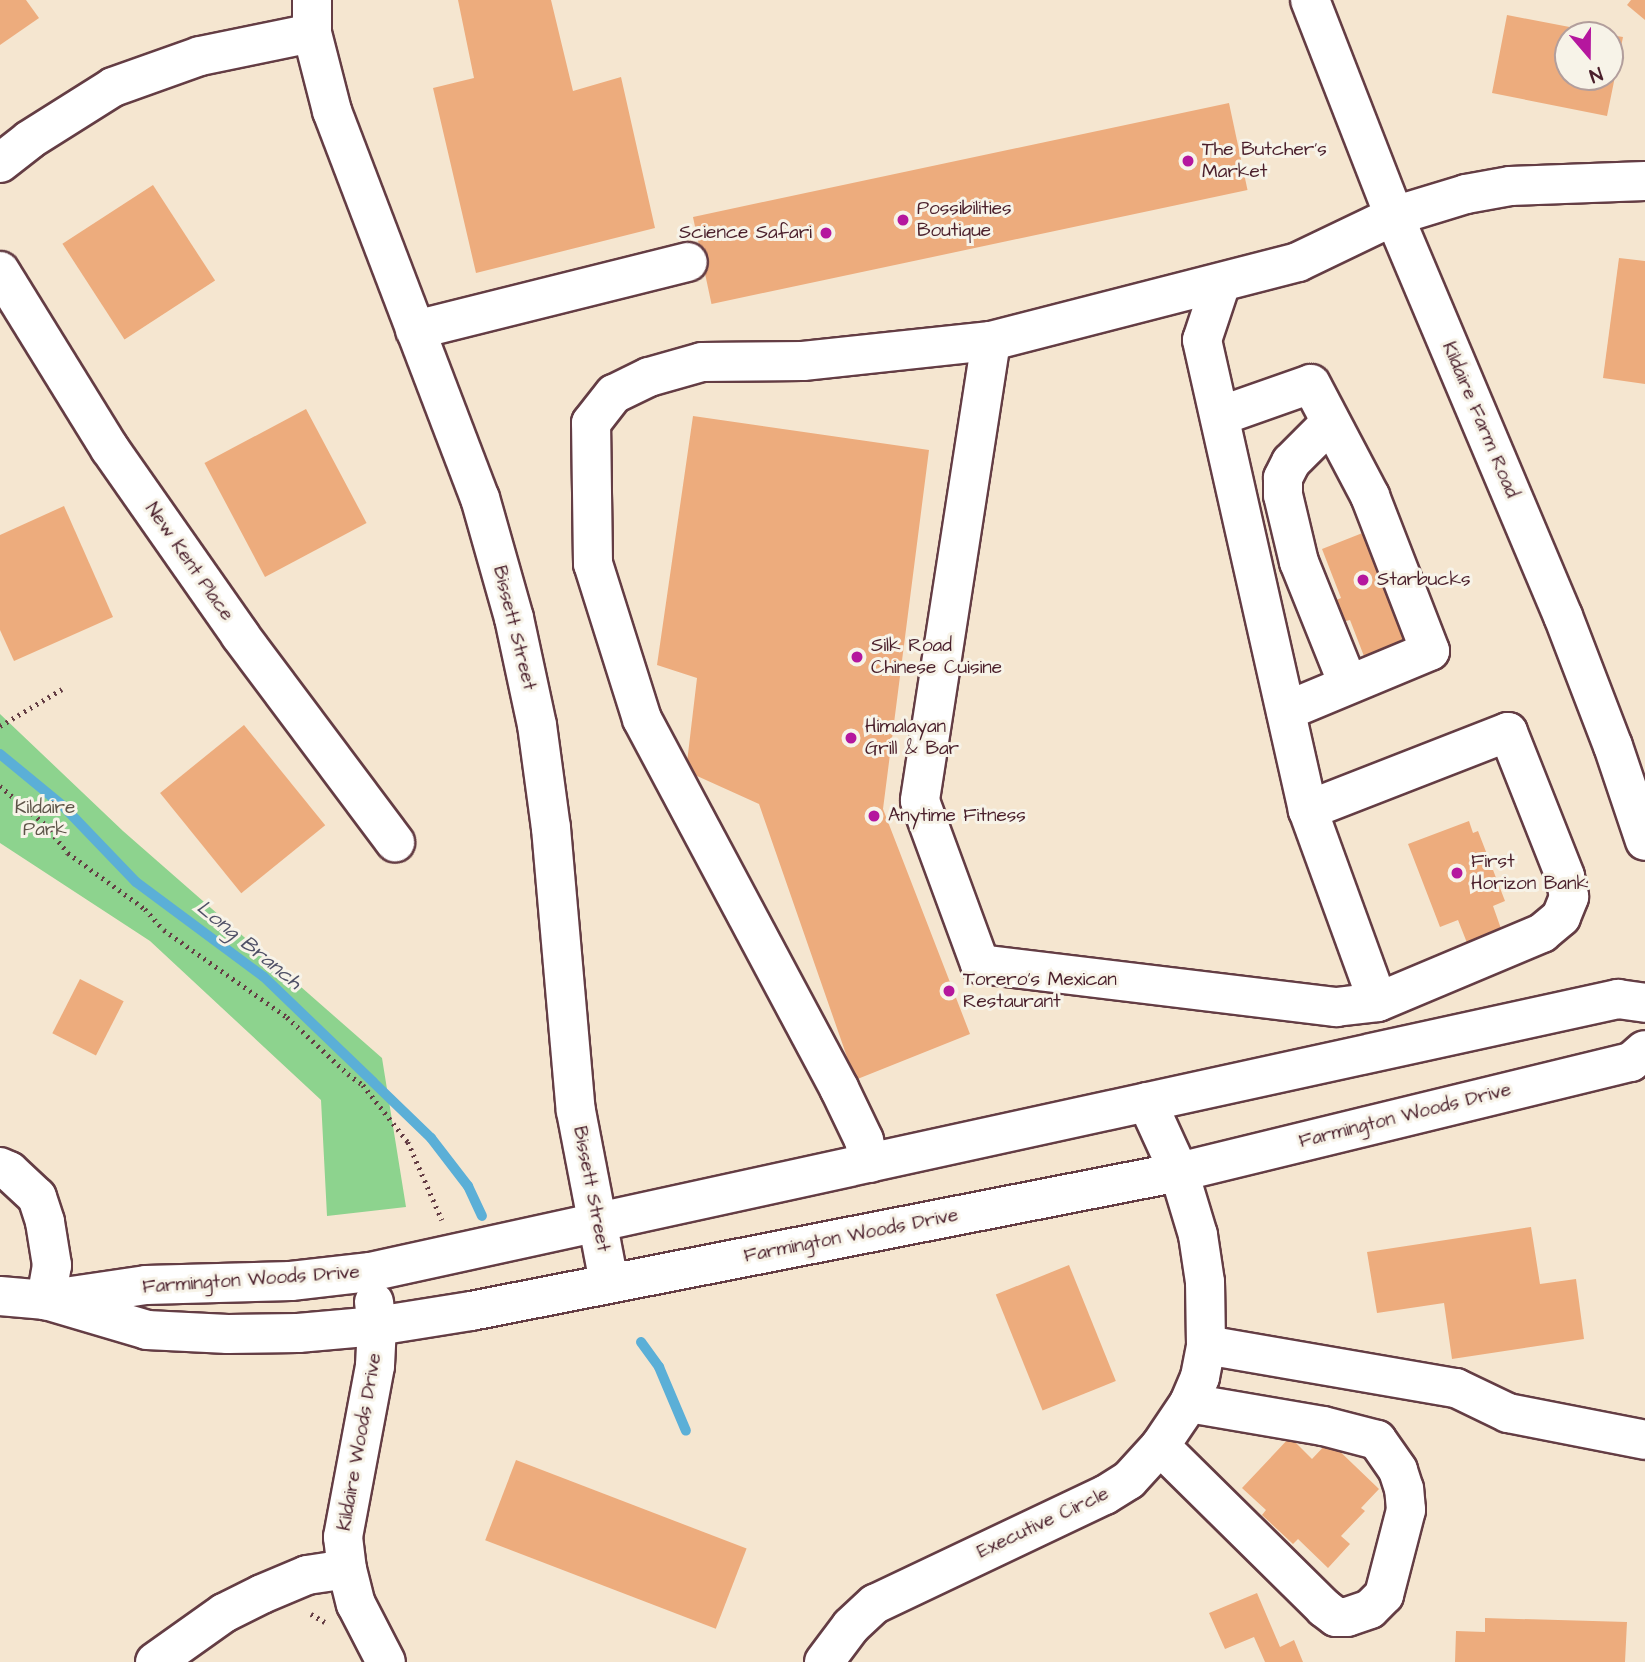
<!DOCTYPE html>
<html>
<head>
<meta charset="utf-8">
<style>
  body { margin:0 }
  #map { position:relative; width:1645px; height:1662px; overflow:hidden; background:#f5e6d0; font-family:"Architects Daughter",sans-serif }
  div>[style] { position:absolute }
  .green>* { inset:0; background:#8dd38e }
  .stream>* { height:10px; margin:-5px; padding:0 5px; transform-origin:5px; border-radius:5px; background:#5bafd7 }
  .building>* { inset:0; background:#edac7d; transform-origin:0 0 }
  .path>* { height:4.5px; margin-top:-2.25px; transform-origin:0; background:repeating-linear-gradient(90deg,#643d44 0 2px,transparent 0 7px) }
  .roads { filter:drop-shadow(2px 0 #643d44) drop-shadow(-2px 0 #643d44) drop-shadow(0 2px #643d44) drop-shadow(0 -2px #643d44) }
  .minor>* { height:38px; margin:-19px; padding:0 19px; transform-origin:19px; border-radius:19px; background:#fff }
  .major>* { height:38px; margin:-19px; padding:0 19px; transform-origin:19px; border-radius:19px; background:#fff }
  .dots>* { width:19px; height:19px; translate:-50% -50%; box-sizing:border-box; border:4px solid #f7f3e8; border-radius:50% }
  span { translate:-50% -50%; white-space:nowrap; text-align:center; line-height:1.15; -webkit-text-stroke:6px #f7f3e8; paint-order:stroke }
  .poi-label { font-size:19px; color:#4a1f2b }
  .left { translate:0 -50%; text-align:left }
  .right { translate:-100% -50%; text-align:right }
  .street-label { font-size:19px; color:#4a1f2b }
  .park-label { font-size:19px; color:#5e5549 }
  .water-label { font-size:21px; color:#505167; font-style:italic }
  .north { position:absolute; left:1554px; top:21px; width:70px; height:70px; box-sizing:border-box; background:#f7f3e8; border:2px solid #b29e9c; border-radius:50%; rotate:160deg; font-size:19px; font-weight:700; line-height:28px; text-align:center; color:#4a1f2b }
  .north::after { content:''; display:block; margin:auto; width:24px; height:32px; background:#b5179e; clip-path:polygon(50% 0,100% 100%,50% 72%,0 100%) }
</style>
</head>
<body>
<div id="map">
  <div class="green">
    <div style="clip-path:polygon(0 714px,123px 831px,382px 1058px,406px 1207px,327px 1216px,321px 1100px,150px 941px,0 843px)"></div>
  </div>
  <div class="stream">
    <div style="left:0;top:754px;width:82px;rotate:39.5deg"></div>
    <div style="left:63px;top:806px;width:105px;rotate:46.2deg"></div>
    <div style="left:136px;top:882px;width:159px;rotate:36.6deg"></div>
    <div style="left:264px;top:977px;width:151px;rotate:43.9deg"></div>
    <div style="left:373px;top:1082px;width:81px;rotate:44deg"></div>
    <div style="left:431px;top:1138px;width:61px;rotate:52.4deg"></div>
    <div style="left:468px;top:1186px;width:33px;rotate:65deg"></div>
    <div style="left:641px;top:1342px;width:31px;rotate:54deg"></div>
    <div style="left:659px;top:1367px;width:69px;rotate:67.1deg"></div>
  </div>
  <div class="building">
    <div style="clip-path:polygon(0 0,26px 0,39px 18px,0 45px)"></div>
    <div style="clip-path:polygon(458px 0,551px 0,573px 91px,621px 77px,655px 228px,476px 273px,433px 88px,474px 78px)"></div>
    <div style="clip-path:polygon(1631px 0,1645px 0,1645px 20px,1627px 5px)"></div>
    <div style="clip-path:polygon(1507px 15px,1606px 34px,1568px 35px,1568px 77px,1610px 77px,1610px 35px,1623px 37px,1607px 116px,1492px 93px)"></div>
    <div style="left:1229px;top:103px;width:89px;height:548px;rotate:78deg"></div>
    <div style="left:153px;top:185px;width:114px;height:108px;rotate:57deg"></div>
    <div style="clip-path:polygon(1619px 258px,1645px 261px,1645px 384px,1603px 378px)"></div>
    <div style="left:306px;top:409px;width:129px;height:115px;rotate:62deg"></div>
    <div style="clip-path:polygon(693px 416px,929px 450px,883px 809px,970px 1034px,855px 1080px,759px 804px,686px 771px,697px 678px,657px 665px)"></div>
    <div style="clip-path:polygon(64px 506px,113px 617px,14px 661px,0 630px,0 535px)"></div>
    <div style="clip-path:polygon(1365px 532px,1410px 647px,1367px 664px,1350px 620px,1342px 622px,1334px 601px,1341px 598px,1322px 549px)"></div>
    <div style="left:244px;top:725px;width:129px;height:108px;rotate:51deg"></div>
    <div style="clip-path:polygon(1469px 821px,1473px 833px,1478px 831px,1505px 901px,1493px 906px,1505px 940px,1471px 953px,1458px 920px,1440px 927px,1408px 844px)"></div>
    <div style="left:80px;top:979px;width:49px;height:61px;rotate:27deg"></div>
    <div style="clip-path:polygon(1531px 1227px,1540px 1284px,1576px 1279px,1584px 1339px,1452px 1359px,1444px 1303px,1377px 1313px,1367px 1252px)"></div>
    <div style="left:1069px;top:1265px;width:125px;height:79px;rotate:68deg"></div>
    <div style="clip-path:polygon(1290px 1437px,1312px 1459px,1329px 1441px,1379px 1489px,1361px 1508px,1365px 1511px,1341px 1536px,1350px 1544px,1328px 1568px,1298px 1539px,1293px 1544px,1262px 1515px,1266px 1510px,1242px 1488px)"></div>
    <div style="left:516px;top:1460px;width:247px;height:86px;rotate:21deg"></div>
    <div style="clip-path:polygon(1257px 1593px,1280px 1647px,1294px 1640px,1303px 1662px,1265px 1662px,1254px 1637px,1225px 1649px,1209px 1613px)"></div>
    <div style="clip-path:polygon(1485px 1618px,1627px 1622px,1625px 1662px,1455px 1662px,1456px 1631px,1485px 1632px)"></div>
  </div>
  <div class="path">
    <div style="left:0;top:726px;width:72px;rotate:-30.8deg"></div>
    <div style="left:0;top:786px;width:60px;rotate:40.3deg"></div>
    <div style="left:46px;top:825px;width:36px;rotate:52deg"></div>
    <div style="left:68px;top:853px;width:95px;rotate:36deg"></div>
    <div style="left:145px;top:909px;width:28px;rotate:48deg"></div>
    <div style="left:164px;top:930px;width:151px;rotate:35.3deg"></div>
    <div style="left:287px;top:1017px;width:83px;rotate:43.1deg"></div>
    <div style="left:348px;top:1074px;width:19px;rotate:36deg"></div>
    <div style="left:363px;top:1085px;width:73px;rotate:51.7deg"></div>
    <div style="left:408px;top:1142px;width:85px;rotate:66.4deg"></div>
    <div style="left:311px;top:1614px;width:16px;rotate:30deg"></div>
  </div>
  <div class="roads">
    <div class="minor">
      <div style="left:312px;top:0;width:33px;rotate:90deg"></div>
      <div style="left:312px;top:33px;width:81px;rotate:75.6deg"></div>
      <div style="left:332px;top:111px;width:414px;rotate:69.1deg"></div>
      <div style="left:480px;top:498px;width:125px;rotate:74.2deg"></div>
      <div style="left:514px;top:618px;width:109px;rotate:77.9deg"></div>
      <div style="left:537px;top:725px;width:104px;rotate:82.3deg"></div>
      <div style="left:551px;top:828px;width:284px;rotate:85deg"></div>
      <div style="left:576px;top:1111px;width:174px;rotate:79.1deg"></div>
      <div style="left:0;top:163px;width:37px;rotate:-38deg"></div>
      <div style="left:29px;top:140px;width:99px;rotate:-32.2deg"></div>
      <div style="left:113px;top:87px;width:92px;rotate:-19.6deg"></div>
      <div style="left:200px;top:56px;width:114px;rotate:-11.6deg"></div>
      <div style="left:0;top:271px;width:209px;rotate:58.3deg"></div>
      <div style="left:110px;top:449px;width:227px;rotate:55deg"></div>
      <div style="left:240px;top:635px;width:259px;rotate:53.2deg"></div>
      <div style="left:1221px;top:283px;width:60px;rotate:108.4deg"></div>
      <div style="left:1202px;top:340px;width:482px;rotate:77.3deg"></div>
      <div style="left:1308px;top:810px;width:204px;rotate:70deg"></div>
      <div style="left:415px;top:330px;width:281px;rotate:-14deg"></div>
      <div style="left:991px;top:341px;width:465px;rotate:98.8deg"></div>
      <div style="left:920px;top:801px;width:174px;rotate:69.8deg"></div>
      <div style="left:980px;top:964px;width:359px;rotate:6.9deg"></div>
      <div style="left:1336px;top:1007px;width:42px;rotate:-6.8deg"></div>
      <div style="left:1378px;top:1002px;width:178px;rotate:-22.8deg"></div>
      <div style="left:1542px;top:933px;width:25px;rotate:-40deg"></div>
      <div style="left:1561px;top:917px;width:22px;rotate:-68deg"></div>
      <div style="left:1569px;top:897px;width:21px;rotate:-101deg"></div>
      <div style="left:1565px;top:876px;width:155px;rotate:-111.6deg"></div>
      <div style="left:1508px;top:732px;width:215px;rotate:158.7deg"></div>
      <div style="left:1220px;top:416px;width:96px;rotate:-19.4deg"></div>
      <div style="left:1311px;top:384px;width:127px;rotate:62.2deg"></div>
      <div style="left:1370px;top:496px;width:166px;rotate:68.8deg"></div>
      <div style="left:1430px;top:651px;width:156px;rotate:157.4deg"></div>
      <div style="left:1330px;top:423px;width:55px;rotate:135deg"></div>
      <div style="left:1291px;top:462px;width:18px;rotate:117deg"></div>
      <div style="left:1283px;top:478px;width:17px;rotate:90deg"></div>
      <div style="left:1283px;top:495px;width:69px;rotate:76.6deg"></div>
      <div style="left:1299px;top:562px;width:131px;rotate:68.1deg"></div>
      <div style="left:870px;top:1163px;width:24px;rotate:-105deg"></div>
      <div style="left:864px;top:1140px;width:58px;rotate:-115.7deg"></div>
      <div style="left:839px;top:1088px;width:418px;rotate:-118.1deg"></div>
      <div style="left:642px;top:719px;width:163px;rotate:-107.5deg"></div>
      <div style="left:593px;top:564px;width:141px;rotate:-90.8deg"></div>
      <div style="left:591px;top:423px;width:37px;rotate:-52deg"></div>
      <div style="left:614px;top:394px;width:39px;rotate:-26deg"></div>
      <div style="left:649px;top:377px;width:55px;rotate:-15.8deg"></div>
      <div style="left:702px;top:362px;width:101px;rotate:-0.6deg"></div>
      <div style="left:803px;top:361px;width:189px;rotate:-6.1deg"></div>
      <div style="left:991px;top:341px;width:317px;rotate:-14.4deg"></div>
      <div style="left:1298px;top:262px;width:106px;rotate:-25.6deg"></div>
      <div style="left:1394px;top:216px;width:75px;rotate:-17deg"></div>
      <div style="left:1466px;top:194px;width:45px;rotate:-10.3deg"></div>
      <div style="left:1510px;top:186px;width:135px;rotate:-2.1deg"></div>
      <div style="left:0;top:1167px;width:10px;rotate:24deg"></div>
      <div style="left:9px;top:1171px;width:38px;rotate:43deg"></div>
      <div style="left:37px;top:1197px;width:26px;rotate:72deg"></div>
      <div style="left:45px;top:1222px;width:44px;rotate:80.8deg"></div>
      <div style="left:52px;top:1265px;width:36px;rotate:100deg"></div>
      <div style="left:0;top:1296px;width:46px;rotate:5deg"></div>
      <div style="left:46px;top:1300px;width:105px;rotate:16.5deg"></div>
      <div style="left:147px;top:1330px;width:81px;rotate:2.8deg"></div>
      <div style="left:228px;top:1334px;width:70px;rotate:-0.8deg"></div>
      <div style="left:298px;top:1333px;width:79px;rotate:-5.1deg"></div>
      <div style="left:377px;top:1326px;width:95px;rotate:-9.1deg"></div>
      <div style="left:471px;top:1311px;width:722px;rotate:-11.11deg"></div>
      <div style="left:1179px;top:1172px;width:465px;rotate:-13.7deg"></div>
      <div style="left:1631px;top:1062px;width:18px;rotate:-41deg"></div>
      <div style="left:58px;top:1298px;width:89px;rotate:-8.4deg"></div>
      <div style="left:146px;top:1285px;width:145px;rotate:-1.6deg"></div>
      <div style="left:291px;top:1281px;width:80px;rotate:-6.5deg"></div>
      <div style="left:370px;top:1272px;width:1278px;rotate:-12.34deg"></div>
      <div style="left:1618px;top:999px;width:27px;rotate:8deg"></div>
      <div style="left:374px;top:1302px;width:24px;rotate:83deg"></div>
      <div style="left:377px;top:1326px;width:40px;rotate:92.9deg"></div>
      <div style="left:375px;top:1366px;width:174px;rotate:100.6deg"></div>
      <div style="left:343px;top:1537px;width:32px;rotate:83deg"></div>
      <div style="left:347px;top:1569px;width:36px;rotate:76deg"></div>
      <div style="left:356px;top:1604px;width:65px;rotate:62.7deg"></div>
      <div style="left:1206px;top:1345px;width:254px;rotate:9.8deg"></div>
      <div style="left:1456px;top:1388px;width:58px;rotate:25.7deg"></div>
      <div style="left:1508px;top:1413px;width:140px;rotate:11.1deg"></div>
      <div style="left:1160px;top:1446px;width:231px;rotate:44.6deg"></div>
      <div style="left:1324px;top:1608px;width:15px;rotate:37deg"></div>
      <div style="left:1336px;top:1617px;width:11px"></div>
      <div style="left:1347px;top:1617px;width:24px;rotate:-19deg"></div>
      <div style="left:1370px;top:1609px;width:20px;rotate:-45deg"></div>
      <div style="left:1384px;top:1595px;width:88px;rotate:-75.5deg"></div>
      <div style="left:1406px;top:1510px;width:21px;rotate:-95deg"></div>
      <div style="left:1404px;top:1489px;width:20px;rotate:-108deg"></div>
      <div style="left:1398px;top:1470px;width:37px;rotate:-125deg"></div>
      <div style="left:1377px;top:1440px;width:56px;rotate:-165.5deg"></div>
      <div style="left:1323px;top:1426px;width:136px;rotate:-170.3deg"></div>
      <div style="left:155px;top:1662px;width:85px;rotate:-35.4deg"></div>
      <div style="left:224px;top:1613px;width:42px;rotate:-26.6deg"></div>
      <div style="left:262px;top:1594px;width:49px;rotate:-22.9deg"></div>
      <div style="left:307px;top:1575px;width:40px;rotate:-8.5deg"></div>
      <div style="left:824px;top:1662px;width:45px;rotate:-53.1deg"></div>
      <div style="left:851px;top:1626px;width:33px;rotate:-43deg"></div>
      <div style="left:875px;top:1604px;width:255px;rotate:-25.4deg"></div>
      <div style="left:1105px;top:1495px;width:28px;rotate:-32deg"></div>
      <div style="left:1129px;top:1480px;width:46px;rotate:-47.6deg"></div>
      <div style="left:1160px;top:1446px;width:52px;rotate:-56deg"></div>
      <div style="left:1189px;top:1403px;width:28px;rotate:-67deg"></div>
      <div style="left:1200px;top:1377px;width:33px;rotate:-79deg"></div>
      <div style="left:1206px;top:1345px;width:63px;rotate:-90.9deg"></div>
      <div style="left:1205px;top:1282px;width:48px;rotate:-98.5deg"></div>
      <div style="left:1198px;top:1235px;width:66px;rotate:-106.8deg"></div>
      <div style="left:1179px;top:1172px;width:77px;rotate:-114.6deg"></div>
    </div>
    <div class="major">
      <div style="left:1310px;top:0;width:232px;rotate:68.7deg"></div>
      <div style="left:1394px;top:216px;width:434px;rotate:67.1deg"></div>
      <div style="left:1563px;top:616px;width:139px;rotate:69deg"></div>
      <div style="left:1613px;top:746px;width:100px;rotate:71.4deg"></div>
    </div>
  </div>
  <div class="dots">
    <div style="left:1188px;top:161px;background:#b5179e"></div>
    <div style="left:903px;top:220px;background:#b5179e"></div>
    <div style="left:826px;top:233px;background:#b5179e"></div>
    <div style="left:1363px;top:580px;background:#b5179e"></div>
    <div style="left:857px;top:657px;background:#b5179e"></div>
    <div style="left:851px;top:738px;background:#b5179e"></div>
    <div style="left:874px;top:816px;background:#b5179e"></div>
    <div style="left:1457px;top:873px;background:#b5179e"></div>
    <div style="left:949px;top:991px;background:#b5179e"></div>
  </div>
  <div class="poi-label">
    <span class="left" style="left:1202px;top:161px">The Butcher's<br>Market</span>
    <span class="left" style="left:917px;top:220px">Possibilities<br>Boutique</span>
    <span class="right" style="left:812px;top:233px">Science Safari</span>
    <span class="left" style="left:1377px;top:580px">Starbucks</span>
    <span class="left" style="left:871px;top:657px">Silk Road<br>Chinese Cuisine</span>
    <span class="left" style="left:865px;top:738px">Himalayan<br>Grill &amp; Bar</span>
    <span class="left" style="left:888px;top:816px">Anytime Fitness</span>
    <span class="left" style="left:1471px;top:873px">First<br>Horizon Bank</span>
    <span class="left" style="left:963px;top:991px">Torero's Mexican<br>Restaurant</span>
  </div>
  <div class="street-label">
    <span style="left:1480px;top:420px;rotate:67deg">Kildaire Farm Road</span>
    <span style="left:189px;top:562px;rotate:55deg">New Kent Place</span>
    <span style="left:514px;top:628px;rotate:76deg">Bissett Street</span>
    <span style="left:1405px;top:1116px;rotate:-14deg">Farmington Woods Drive</span>
    <span style="left:591px;top:1189px;rotate:79deg">Bissett Street</span>
    <span style="left:851px;top:1236px;rotate:-11deg">Farmington Woods Drive</span>
    <span style="left:251px;top:1280px;rotate:-4deg">Farmington Woods Drive</span>
    <span style="left:360px;top:1442px;rotate:-80deg">Kildaire Woods Drive</span>
    <span style="left:1043px;top:1523px;rotate:-25deg">Executive Circle</span>
  </div>
  <div class="park-label">
    <span style="left:45px;top:819px">Kildaire<br>Park</span>
  </div>
  <div class="water-label">
    <span style="left:249px;top:945px;rotate:39deg">Long Branch</span>
  </div>
  <div class="north">N</div>
</div>
</body>
</html>
